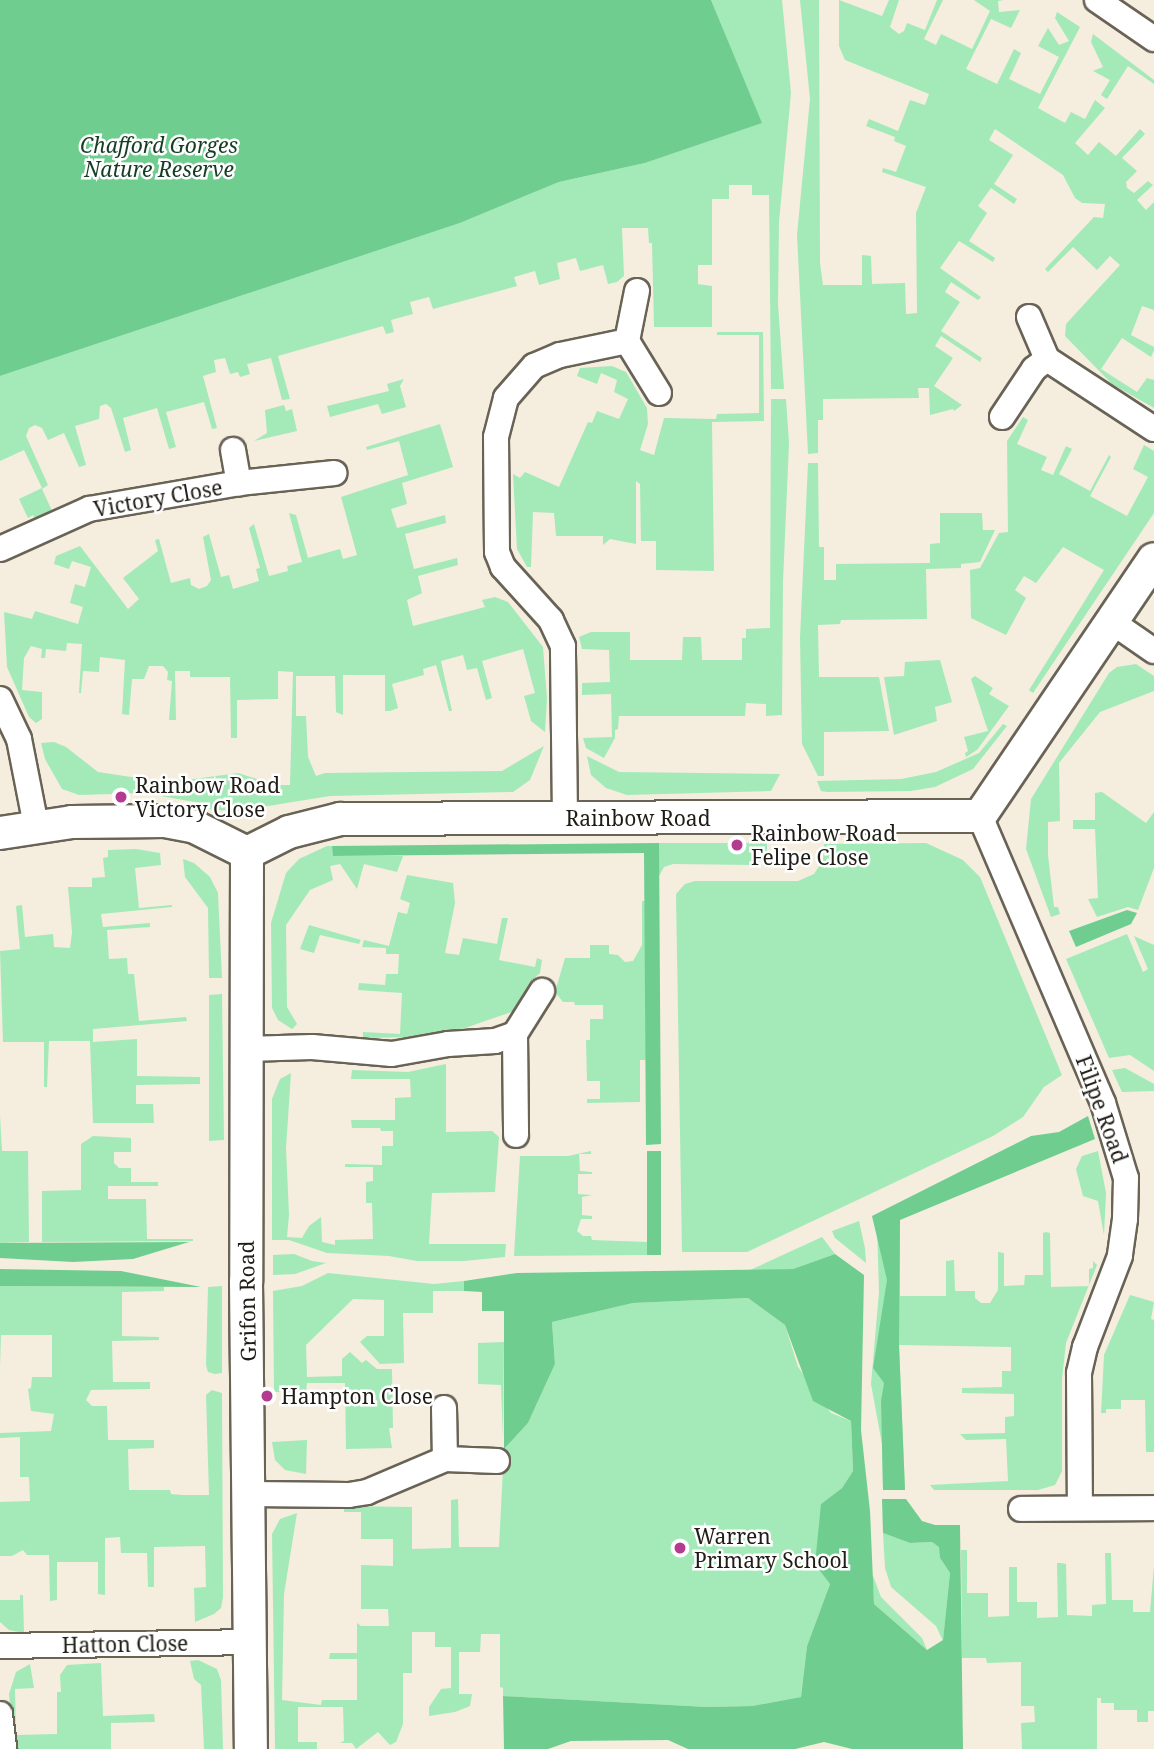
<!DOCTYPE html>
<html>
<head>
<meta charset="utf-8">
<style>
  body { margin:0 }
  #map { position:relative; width:1154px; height:1749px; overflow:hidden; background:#f5edde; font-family:"Noto Serif",serif }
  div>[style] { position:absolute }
  .green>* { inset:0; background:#a3eab8 }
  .forest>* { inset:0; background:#6fce8f; transform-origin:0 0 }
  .roads { filter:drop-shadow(2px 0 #696356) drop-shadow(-2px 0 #696356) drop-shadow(0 2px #696356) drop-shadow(0 -2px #696356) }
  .minor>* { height:24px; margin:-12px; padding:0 12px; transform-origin:12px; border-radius:12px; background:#fff }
  .tertiary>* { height:32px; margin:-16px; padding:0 16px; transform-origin:16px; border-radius:16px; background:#fff }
  .dots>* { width:19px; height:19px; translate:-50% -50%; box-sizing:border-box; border:4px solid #fff; border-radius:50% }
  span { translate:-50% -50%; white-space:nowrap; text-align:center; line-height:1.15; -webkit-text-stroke:5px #fff; paint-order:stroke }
  .park-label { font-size:21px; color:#163d24; font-style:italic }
  .street-label { font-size:21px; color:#201d17 }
  .poi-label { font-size:21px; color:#201d17 }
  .left { translate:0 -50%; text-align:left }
</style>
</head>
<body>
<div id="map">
  <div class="green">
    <div style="clip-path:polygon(711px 0,782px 0,791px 93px,779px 222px,778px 304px,784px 389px,771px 389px,769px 195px,752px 195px,752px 185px,729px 185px,729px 199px,712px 199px,712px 265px,698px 265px,698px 284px,712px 286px,712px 327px,654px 327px,652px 243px,649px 243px,648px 228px,622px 228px,624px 276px,617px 282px,608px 284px,603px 265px,580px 271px,576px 258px,557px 263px,560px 279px,539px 285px,535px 271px,514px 277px,517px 286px,433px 309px,429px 297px,410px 302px,413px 314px,391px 320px,394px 332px,386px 334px,383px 326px,278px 356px,290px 399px,282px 400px,271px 358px,247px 364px,250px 374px,240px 377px,238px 372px,230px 374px,225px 358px,214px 360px,216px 372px,203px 376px,217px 428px,212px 429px,204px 402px,166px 412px,176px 447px,169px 449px,157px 408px,123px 418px,131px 450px,125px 452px,111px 408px,106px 404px,100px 406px,99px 419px,75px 426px,86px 465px,79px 467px,64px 433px,48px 440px,42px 428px,35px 425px,29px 428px,26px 436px,48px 485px,42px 489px,53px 513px,36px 521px,33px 515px,28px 518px,19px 499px,42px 488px,24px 450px,0 461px,0 376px,460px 223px,559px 182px,645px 163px,761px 123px)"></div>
    <div style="clip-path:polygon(800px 0,819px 0,820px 263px,823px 285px,862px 285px,862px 255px,871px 256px,872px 284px,905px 283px,906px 314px,917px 313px,916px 213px,926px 187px,882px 172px,883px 168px,896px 172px,906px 146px,894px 141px,895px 137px,866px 126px,869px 119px,898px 131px,910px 100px,925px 105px,929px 94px,845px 60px,839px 46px,839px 0,882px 16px,889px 0,899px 0,890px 27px,899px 34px,904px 31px,907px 23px,925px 30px,937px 0,943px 0,924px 39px,936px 45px,941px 34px,972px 49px,990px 11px,974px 0,1004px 0,998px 1px,999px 12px,1020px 10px,1011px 28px,991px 19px,966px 69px,997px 84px,1014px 49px,1021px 53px,1009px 79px,1040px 94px,1059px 57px,1038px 46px,1048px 28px,1059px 45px,1069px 41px,1055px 18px,1057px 12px,1080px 27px,1038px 108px,1065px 123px,1071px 112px,1085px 119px,1095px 100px,1105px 108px,1075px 143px,1088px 155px,1099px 142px,1116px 156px,1140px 129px,1145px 134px,1122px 158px,1137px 171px,1126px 182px,1127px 188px,1134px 193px,1148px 181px,1153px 185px,1137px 200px,1146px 210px,1154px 202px,1154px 310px,1142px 306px,1131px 335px,1154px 347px,1154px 350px,1151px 357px,1122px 338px,1101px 369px,1137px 392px,1147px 378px,1154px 380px,1154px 408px,1112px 384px,1065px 336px,1066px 324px,1120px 265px,1110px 256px,1097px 270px,1073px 247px,1048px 272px,1045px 269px,1094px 217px,1103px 218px,1105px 204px,1082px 203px,1075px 198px,1063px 175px,995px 129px,989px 140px,1013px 155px,994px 184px,1017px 199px,1014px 204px,991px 188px,978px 206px,987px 213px,969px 241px,995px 258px,993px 262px,959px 241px,940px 268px,981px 297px,978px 300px,951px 282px,945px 292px,960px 302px,941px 331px,982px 358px,980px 362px,941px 336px,935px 346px,953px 358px,934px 386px,962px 405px,954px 411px,953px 409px,930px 415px,929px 388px,918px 388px,919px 398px,823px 399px,823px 420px,818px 420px,818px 453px,808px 454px,797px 235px,810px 99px)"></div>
    <div style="clip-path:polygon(1093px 34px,1154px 80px,1154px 84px,1128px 66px,1107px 99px,1101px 95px,1110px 80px,1093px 71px,1103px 67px,1091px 42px)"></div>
    <div style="clip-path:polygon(717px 332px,763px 332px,764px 421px,712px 422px,714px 571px,656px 570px,656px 541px,641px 541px,640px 484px,636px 481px,636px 544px,610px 539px,603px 545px,603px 536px,556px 536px,554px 513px,533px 512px,531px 567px,527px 567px,517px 549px,513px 474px,520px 478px,525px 472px,559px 487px,588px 422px,592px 423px,597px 411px,619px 419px,628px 399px,614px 392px,617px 380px,601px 373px,597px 384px,577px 376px,580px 368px,612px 366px,626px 372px,647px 408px,648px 424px,640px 450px,654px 455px,664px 418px,716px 419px,717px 414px,759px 413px,759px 335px,717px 335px)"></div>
    <div style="clip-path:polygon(404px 379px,400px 386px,406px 407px,382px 414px,378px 404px,330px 417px,327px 406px,389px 391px,387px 384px)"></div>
    <div style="clip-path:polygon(771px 399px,786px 399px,789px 443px,783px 582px,782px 715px,766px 716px,766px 704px,746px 703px,745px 716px,619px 716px,618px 729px,615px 730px,615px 738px,604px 758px,586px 748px,583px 738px,612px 737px,611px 694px,582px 695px,582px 683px,610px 682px,609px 650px,582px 649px,579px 637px,591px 632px,630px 632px,630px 660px,682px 660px,683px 637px,701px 637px,702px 660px,742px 660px,742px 638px,746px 638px,746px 629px,770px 628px)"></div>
    <div style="clip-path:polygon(284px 405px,286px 411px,292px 409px,297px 431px,254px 441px,267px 433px,265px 410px)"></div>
    <div style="clip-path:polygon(1023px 417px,1028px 420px,1017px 444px,1047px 457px,1041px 470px,1053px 475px,1066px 446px,1072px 449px,1059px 474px,1090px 491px,1109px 455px,1111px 457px,1090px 496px,1127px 516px,1148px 477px,1133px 469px,1144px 445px,1154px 451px,1154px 513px,1033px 693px,1029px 690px,1104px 570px,1063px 547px,1036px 583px,1024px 576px,1015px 590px,1026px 598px,1006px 635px,971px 618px,970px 570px,980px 568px,999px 533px,1008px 532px,1007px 441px)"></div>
    <div style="clip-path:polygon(440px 424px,453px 467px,402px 483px,407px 504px,391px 509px,397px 528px,445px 515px,446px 523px,405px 534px,414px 569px,457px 558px,458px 565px,418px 576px,422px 593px,407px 600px,413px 626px,485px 607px,482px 600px,495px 597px,508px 602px,543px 647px,547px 699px,545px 732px,531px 721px,524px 696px,535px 693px,523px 649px,482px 661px,492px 698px,486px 700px,477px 668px,467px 670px,463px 655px,441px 661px,452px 711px,449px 711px,436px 665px,423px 669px,424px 675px,392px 684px,398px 708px,390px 711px,385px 711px,385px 675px,343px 675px,343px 715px,336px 712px,335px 676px,296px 676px,296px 716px,306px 716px,308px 757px,316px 776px,325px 773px,502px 771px,544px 746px,530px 780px,513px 792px,330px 796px,237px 811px,212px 810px,195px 802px,143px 793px,79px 795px,62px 789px,45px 759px,41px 743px,54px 742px,66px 747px,98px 772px,151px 780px,194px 779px,238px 773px,276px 785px,290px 785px,293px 672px,278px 671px,278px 699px,237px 700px,237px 738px,231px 738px,230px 677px,190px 677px,190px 671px,175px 671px,176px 720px,169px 720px,172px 681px,167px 680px,168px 672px,163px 666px,149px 666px,144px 679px,132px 679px,129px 715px,122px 714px,125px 660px,100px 657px,99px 672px,83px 671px,81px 693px,79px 693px,82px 644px,67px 643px,66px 651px,46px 649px,45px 658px,41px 658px,42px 649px,31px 646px,24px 658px,22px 690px,42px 692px,42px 719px,36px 723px,29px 717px,7px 667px,4px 612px,32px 619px,35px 611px,78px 624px,83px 607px,70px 603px,75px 584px,85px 587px,91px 567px,72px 561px,69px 569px,54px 564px,56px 556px,80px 546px,128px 609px,139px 599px,123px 578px,158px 551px,155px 540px,159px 539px,171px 583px,190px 578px,191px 585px,199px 589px,207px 586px,211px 580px,203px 537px,209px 534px,221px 577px,229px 575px,233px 589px,259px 581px,256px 569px,260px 568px,249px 528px,254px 524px,269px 576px,288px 571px,287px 566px,302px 562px,289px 513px,296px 515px,308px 558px,340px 549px,343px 559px,357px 555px,341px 497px,408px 475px,399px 441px,367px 450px,366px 447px)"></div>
    <div style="clip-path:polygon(808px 463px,818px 463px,819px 547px,824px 547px,824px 580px,836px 580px,836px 564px,930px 563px,930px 544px,940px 543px,940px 513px,982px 513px,983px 530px,995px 530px,980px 562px,961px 564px,961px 568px,926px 569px,927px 619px,841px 620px,840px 624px,818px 625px,819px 677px,879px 677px,889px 731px,824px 732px,824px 776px,818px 776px,802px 744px,800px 638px)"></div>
    <div style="clip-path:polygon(940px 660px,952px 702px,935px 707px,937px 721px,894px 735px,884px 677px,904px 676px,905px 662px)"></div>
    <div style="clip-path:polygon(1136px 664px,1154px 676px,1154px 691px,1100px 712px,1059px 763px,1060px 821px,1048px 822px,1048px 855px,1054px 907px,1058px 907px,1060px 914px,1051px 917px,1026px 849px,1031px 799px,1109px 673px,1117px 667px)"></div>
    <div style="clip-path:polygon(975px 676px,993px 688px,989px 694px,1009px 706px,977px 750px,966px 757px,965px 753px,968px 751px,964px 737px,988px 731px,971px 679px)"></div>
    <div style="clip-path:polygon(1003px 724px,1007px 726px,973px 769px,935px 787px,911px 791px,827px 792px,821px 791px,817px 781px,901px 779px,936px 772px,979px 753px)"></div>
    <div style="clip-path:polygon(587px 756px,619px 772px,780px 774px,771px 791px,627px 795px,606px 788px,591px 775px)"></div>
    <div style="clip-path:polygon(1102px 792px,1146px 823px,1154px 812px,1154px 868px,1138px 910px,1128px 907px,1097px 917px,1088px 899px,1098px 898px,1095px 829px,1073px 829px,1073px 820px,1095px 820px,1095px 793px)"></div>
    <div style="clip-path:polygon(659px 843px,767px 843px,767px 857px,755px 865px,673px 864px,664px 867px,658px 878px)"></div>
    <div style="clip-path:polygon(926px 843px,963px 860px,980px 877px,1062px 1075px,1044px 1087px,1023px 1117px,993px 1136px,747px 1252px,682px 1252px,676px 894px,685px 884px,695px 881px,798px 881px,814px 874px,823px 860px,824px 844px)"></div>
    <div style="clip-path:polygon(327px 846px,332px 846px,334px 856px,403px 856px,397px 872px,364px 864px,357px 889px,340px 864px,330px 866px,333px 880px,310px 890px,286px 925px,287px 1007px,297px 1024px,292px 1029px,278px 1020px,272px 1008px,271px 923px,286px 873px,299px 859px)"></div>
    <div style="clip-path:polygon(136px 849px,160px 853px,161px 865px,135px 868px,139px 908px,172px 905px,172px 907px,101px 914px,103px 927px,150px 923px,150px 927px,107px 930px,109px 959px,127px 958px,128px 974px,134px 974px,139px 1021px,186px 1017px,187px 1021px,93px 1029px,93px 1042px,137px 1039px,137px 1076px,200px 1077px,200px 1084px,136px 1085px,136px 1104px,153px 1104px,154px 1123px,93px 1123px,90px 1041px,49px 1041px,47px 1087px,44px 1087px,44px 1042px,3px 1042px,0 951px,20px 949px,16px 906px,22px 905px,25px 937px,53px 934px,54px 947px,70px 948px,72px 932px,68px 887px,92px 887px,92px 878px,105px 877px,103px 858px,108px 857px,108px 850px)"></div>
    <div style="clip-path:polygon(183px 859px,194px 863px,210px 877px,218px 893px,222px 978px,209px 978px,208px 908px,185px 877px)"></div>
    <div style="clip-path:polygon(407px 875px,453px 883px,455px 903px,445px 953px,459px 955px,463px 938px,497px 944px,502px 918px,508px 918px,499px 960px,535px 967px,537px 958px,542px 960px,540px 973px,532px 980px,517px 1010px,465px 1028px,415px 1037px,363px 1038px,363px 1032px,400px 1034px,402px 993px,358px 990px,359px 983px,385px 985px,386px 974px,398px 974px,399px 954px,386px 954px,386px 948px,362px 947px,364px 940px,389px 946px,398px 912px,407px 914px,410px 903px,400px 899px)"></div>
    <div style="clip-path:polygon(642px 901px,645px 901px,646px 1060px,640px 1060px,640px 1102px,587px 1103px,587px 1099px,600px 1099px,600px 1081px,587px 1081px,586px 1040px,590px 1040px,590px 1019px,603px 1019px,603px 1005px,575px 1005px,574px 1002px,563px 1002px,555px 992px,565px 958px,590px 958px,590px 945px,609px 945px,609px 954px,618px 955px,625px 962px,633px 961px,642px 945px)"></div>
    <div style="clip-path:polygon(309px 925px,361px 940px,359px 944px,320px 935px,314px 953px,300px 949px)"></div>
    <div style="clip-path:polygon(1127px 934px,1143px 972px,1148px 969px,1134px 936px,1154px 945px,1154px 1071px,1130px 1055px,1109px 1058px,1066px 959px)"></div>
    <div style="clip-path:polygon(222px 994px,224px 1140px,209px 1141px,209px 995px)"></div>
    <div style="clip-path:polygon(446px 1064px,446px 1132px,492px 1131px,499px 1137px,495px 1192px,432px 1193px,429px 1244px,506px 1244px,505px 1257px,464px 1261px,417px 1261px,389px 1256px,327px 1253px,289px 1240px,272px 1240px,272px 1099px,280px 1079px,291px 1073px,286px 1148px,289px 1215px,287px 1237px,302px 1238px,309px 1226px,321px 1217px,322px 1242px,335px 1245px,335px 1240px,373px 1239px,372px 1203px,366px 1203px,366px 1182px,373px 1181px,373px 1167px,345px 1167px,345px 1164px,382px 1165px,382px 1146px,393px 1146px,393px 1131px,381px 1131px,380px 1128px,352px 1128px,351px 1120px,395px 1120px,395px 1098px,411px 1097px,410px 1079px,351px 1079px,352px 1070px,408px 1072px)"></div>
    <div style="clip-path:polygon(1125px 1068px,1154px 1084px,1154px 1091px,1122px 1092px,1112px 1070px)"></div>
    <div style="clip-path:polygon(0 1115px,2px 1151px,28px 1151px,29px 1242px,0 1243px)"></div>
    <div style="clip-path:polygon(93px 1136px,131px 1138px,131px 1152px,114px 1152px,114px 1163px,119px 1168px,131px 1168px,131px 1182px,158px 1182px,158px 1186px,108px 1186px,108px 1199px,146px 1199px,147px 1239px,193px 1239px,193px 1241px,42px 1242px,42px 1191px,81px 1190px,81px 1144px)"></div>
    <div style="clip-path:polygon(591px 1151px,591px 1154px,579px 1154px,580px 1171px,592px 1172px,592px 1174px,578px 1174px,578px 1194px,592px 1195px,582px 1197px,582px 1215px,592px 1216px,592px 1219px,581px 1219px,577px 1231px,583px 1236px,591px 1236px,592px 1240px,647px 1242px,647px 1255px,514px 1256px,520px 1156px,568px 1156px)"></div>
    <div style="clip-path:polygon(1098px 1151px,1106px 1193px,1104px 1235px,1098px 1201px,1083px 1196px,1076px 1169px,1082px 1156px)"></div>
    <div style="clip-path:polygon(900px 1220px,900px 1296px,946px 1296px,946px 1261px,954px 1260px,955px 1291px,975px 1291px,975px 1298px,981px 1303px,990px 1303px,998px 1290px,998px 1252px,1004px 1253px,1004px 1286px,1024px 1285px,1025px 1275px,1043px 1275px,1043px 1233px,1046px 1232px,1050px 1233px,1051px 1287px,1089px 1286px,1089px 1269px,1093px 1268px,1093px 1261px,1097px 1265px,1066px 1343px,1062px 1379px,1062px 1471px,1055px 1485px,1038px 1490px,934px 1490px,930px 1485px,1008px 1481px,1006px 1439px,966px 1440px,960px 1434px,1005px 1433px,1005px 1417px,1014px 1416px,1014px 1394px,962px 1393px,962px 1388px,1002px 1387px,1002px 1371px,1011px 1371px,1011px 1347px,899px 1345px,905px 1490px,883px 1490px,882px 1444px,871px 1384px,879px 1292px,877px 1226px)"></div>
    <div style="clip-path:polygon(859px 1221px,865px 1248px,866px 1263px,835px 1238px,832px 1231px)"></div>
    <div style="clip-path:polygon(822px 1237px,835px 1254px,793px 1269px,748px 1271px)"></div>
    <div style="clip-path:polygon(294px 1254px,312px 1261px,326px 1263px,295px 1274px,273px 1275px,273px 1255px)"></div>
    <div style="clip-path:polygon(328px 1273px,434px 1284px,464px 1281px,464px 1291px,433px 1291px,433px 1313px,403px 1313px,404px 1363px,380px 1364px,360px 1342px,367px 1336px,384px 1336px,384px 1300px,353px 1299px,306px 1345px,307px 1377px,342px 1376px,342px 1359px,350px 1352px,362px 1363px,366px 1360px,377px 1369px,392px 1369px,393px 1428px,389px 1428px,392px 1448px,346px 1449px,345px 1383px,307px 1383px,306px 1392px,274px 1392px,273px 1291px,302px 1286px)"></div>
    <div style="clip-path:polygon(0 1286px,164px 1287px,164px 1291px,122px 1292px,122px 1336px,159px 1337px,159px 1340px,112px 1341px,113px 1382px,150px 1382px,150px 1389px,91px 1390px,86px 1400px,92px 1406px,107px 1406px,108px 1440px,154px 1440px,154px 1448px,128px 1449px,129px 1490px,170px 1490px,171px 1494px,182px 1495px,209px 1495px,206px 1395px,212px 1390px,222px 1393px,223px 1597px,221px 1608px,214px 1614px,195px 1622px,194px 1588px,206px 1587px,205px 1546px,154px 1547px,154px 1587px,148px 1587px,147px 1553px,121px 1553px,120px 1537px,105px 1538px,105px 1595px,98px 1594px,98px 1562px,57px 1562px,57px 1600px,50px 1601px,49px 1555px,27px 1555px,23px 1550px,12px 1556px,0 1556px,0 1502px,30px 1501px,29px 1477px,20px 1477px,20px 1437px,0 1438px,0 1433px,51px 1431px,54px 1414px,31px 1411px,28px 1389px,31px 1388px,32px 1377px,52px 1377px,52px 1335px,1px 1335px,0 1368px)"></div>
    <div style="clip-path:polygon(222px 1286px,222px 1373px,215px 1374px,208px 1372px,206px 1365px,208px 1287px)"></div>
    <div style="clip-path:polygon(1130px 1295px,1154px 1302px,1151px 1319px,1154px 1320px,1154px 1452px,1146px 1452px,1145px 1400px,1121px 1400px,1121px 1409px,1106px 1409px,1106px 1413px,1101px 1413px,1104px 1355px)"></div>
    <div style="clip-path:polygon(748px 1298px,785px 1325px,798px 1367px,831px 1413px,851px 1421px,853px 1471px,842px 1488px,821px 1504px,830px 1584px,807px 1646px,801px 1697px,752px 1706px,707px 1707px,503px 1696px,503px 1688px,500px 1687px,500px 1634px,481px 1634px,480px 1652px,459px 1652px,459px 1694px,472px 1694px,470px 1706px,455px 1712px,429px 1716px,429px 1707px,441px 1689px,451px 1688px,451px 1647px,435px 1647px,435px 1632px,412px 1632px,412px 1673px,403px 1673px,403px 1724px,396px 1742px,390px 1745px,378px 1732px,356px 1749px,352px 1743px,340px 1743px,344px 1741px,343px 1707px,298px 1707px,298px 1742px,317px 1742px,317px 1749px,275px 1749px,272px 1534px,280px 1519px,297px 1513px,284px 1594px,282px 1700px,321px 1705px,322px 1700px,357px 1700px,357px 1659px,329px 1659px,330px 1653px,357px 1653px,357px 1623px,361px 1626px,389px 1626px,388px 1609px,361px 1609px,361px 1565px,393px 1566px,393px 1539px,361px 1539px,361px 1512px,344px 1512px,344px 1506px,412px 1507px,412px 1549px,451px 1548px,451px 1500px,458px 1499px,459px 1547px,499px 1547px,504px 1449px,528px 1423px,555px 1364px,552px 1322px,633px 1303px)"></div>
    <div style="clip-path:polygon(504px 1342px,503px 1439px,501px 1385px,478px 1384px,478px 1343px)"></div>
    <div style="clip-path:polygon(307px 1440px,306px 1474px,285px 1470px,275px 1460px,272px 1442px)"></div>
    <div style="clip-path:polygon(883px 1533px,910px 1543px,932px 1542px,940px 1547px,940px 1558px,950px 1573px,943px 1641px,936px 1626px,891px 1587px,885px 1568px)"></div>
    <div style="clip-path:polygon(961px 1550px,967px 1550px,967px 1593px,988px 1593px,988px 1617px,1009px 1616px,1009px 1567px,1017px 1567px,1017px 1602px,1037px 1602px,1037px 1618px,1058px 1617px,1057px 1563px,1061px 1563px,1066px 1564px,1067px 1615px,1092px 1616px,1092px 1605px,1106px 1604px,1105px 1553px,1111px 1553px,1112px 1600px,1133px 1600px,1133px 1612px,1150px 1612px,1154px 1566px,1154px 1711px,1148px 1711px,1148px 1722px,1137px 1722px,1137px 1710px,1114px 1710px,1114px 1703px,1101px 1703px,1101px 1698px,1097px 1698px,1097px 1749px,1022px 1749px,1021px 1723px,1035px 1722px,1034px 1706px,1021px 1706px,1021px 1662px,987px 1663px,986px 1658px,962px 1658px)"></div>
    <div style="clip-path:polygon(872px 1573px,881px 1597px,922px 1638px,927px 1650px,874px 1604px)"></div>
    <div style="clip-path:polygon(20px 1595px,23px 1595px,24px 1633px,9px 1630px,0 1622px,0 1600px,20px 1600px)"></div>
    <div style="clip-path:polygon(198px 1660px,217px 1669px,221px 1680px,223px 1749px,204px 1749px,201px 1685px,194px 1679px,190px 1661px)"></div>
    <div style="clip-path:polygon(101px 1663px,103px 1716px,154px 1714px,155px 1722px,111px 1723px,111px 1749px,14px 1749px,9px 1694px,16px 1672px,30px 1664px,34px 1688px,15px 1689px,16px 1735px,57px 1734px,57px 1692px,61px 1692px,60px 1675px,67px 1665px)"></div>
  </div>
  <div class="forest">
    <div style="clip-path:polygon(0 0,711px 0,762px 123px,645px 163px,559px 182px,460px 223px,0 376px)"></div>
    <div style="clip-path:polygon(659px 843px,661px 1144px,646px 1145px,644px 853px,333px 856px,332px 846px)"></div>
    <div style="clip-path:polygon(1127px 910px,1137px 913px,1131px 924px,1076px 947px,1069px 931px)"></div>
    <div style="clip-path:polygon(1088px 1116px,1095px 1139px,900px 1220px,899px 1345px,905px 1490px,883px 1490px,881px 1401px,884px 1383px,873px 1368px,887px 1280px,872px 1216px,1031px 1136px,1059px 1132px)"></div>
    <div style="left:647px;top:1151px;width:14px;height:104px"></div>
    <div style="clip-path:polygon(189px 1242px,133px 1259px,73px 1262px,0 1258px,0 1243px)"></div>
    <div style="clip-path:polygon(835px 1254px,864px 1275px,861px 1430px,870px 1511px,874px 1604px,927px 1650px,943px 1640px,950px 1573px,940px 1558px,939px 1547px,932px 1542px,910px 1543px,883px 1533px,882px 1499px,906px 1499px,922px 1521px,935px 1525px,960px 1525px,963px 1749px,852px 1749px,824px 1742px,795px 1749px,688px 1749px,668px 1740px,571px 1741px,548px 1749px,504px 1749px,503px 1696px,707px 1707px,752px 1706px,801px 1697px,807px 1646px,830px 1584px,815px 1564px,821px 1504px,842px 1488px,853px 1471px,851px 1421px,813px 1401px,785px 1325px,748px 1298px,633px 1303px,552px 1322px,555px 1364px,528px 1423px,504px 1449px,504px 1311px,482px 1311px,482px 1292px,464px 1291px,464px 1281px,517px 1273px,793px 1269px)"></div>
    <div style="clip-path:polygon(0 1269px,121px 1271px,201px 1287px,0 1286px)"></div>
  </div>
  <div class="roads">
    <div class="minor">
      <div style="left:1097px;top:0;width:69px;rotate:34.4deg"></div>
      <div style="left:637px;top:291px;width:51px;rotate:101.3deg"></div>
      <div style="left:627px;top:341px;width:61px;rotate:58.4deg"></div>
      <div style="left:1029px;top:317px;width:46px;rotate:66.8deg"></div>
      <div style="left:1047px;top:359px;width:128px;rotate:33.2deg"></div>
      <div style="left:1002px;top:417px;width:58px;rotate:-56.3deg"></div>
      <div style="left:1034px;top:369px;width:16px;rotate:-38deg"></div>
      <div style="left:233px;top:450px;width:34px;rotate:80deg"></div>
      <div style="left:0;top:549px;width:98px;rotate:-24.2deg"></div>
      <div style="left:89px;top:509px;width:152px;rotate:-9.8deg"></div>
      <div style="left:239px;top:483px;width:96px;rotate:-6deg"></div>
      <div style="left:1112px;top:622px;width:51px;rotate:34.6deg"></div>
      <div style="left:0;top:699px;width:44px;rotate:64.6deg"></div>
      <div style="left:19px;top:739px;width:89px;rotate:78.9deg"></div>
      <div style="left:980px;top:816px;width:312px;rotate:66.8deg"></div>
      <div style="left:1103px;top:1103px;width:78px;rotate:73deg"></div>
      <div style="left:1126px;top:1178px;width:41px;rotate:91.4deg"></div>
      <div style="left:1125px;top:1219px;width:37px;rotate:98deg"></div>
      <div style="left:1120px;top:1256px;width:97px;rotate:111deg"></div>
      <div style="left:1085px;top:1347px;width:27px;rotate:103deg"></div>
      <div style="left:1079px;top:1373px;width:135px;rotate:89.6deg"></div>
      <div style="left:565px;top:817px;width:171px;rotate:-90.7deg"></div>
      <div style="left:563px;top:646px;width:29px;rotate:-115deg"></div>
      <div style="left:551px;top:620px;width:72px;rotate:-132.2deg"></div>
      <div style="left:503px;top:567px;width:16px;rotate:-112deg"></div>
      <div style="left:497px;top:552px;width:115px;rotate:-90.5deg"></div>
      <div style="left:496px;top:437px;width:40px;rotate:-75.6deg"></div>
      <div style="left:506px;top:398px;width:43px;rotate:-48.8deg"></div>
      <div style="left:534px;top:366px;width:28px;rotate:-23deg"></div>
      <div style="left:560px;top:355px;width:68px;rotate:-11.8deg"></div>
      <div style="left:515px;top:1034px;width:101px;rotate:89.4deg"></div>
      <div style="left:247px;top:1049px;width:65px;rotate:-1.8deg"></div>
      <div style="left:312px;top:1047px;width:80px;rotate:5deg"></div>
      <div style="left:392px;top:1054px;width:57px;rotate:-10.1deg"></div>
      <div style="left:448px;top:1044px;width:47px;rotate:-3.7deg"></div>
      <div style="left:495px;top:1041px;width:21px;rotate:-19deg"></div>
      <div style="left:515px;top:1034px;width:51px;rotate:-57.9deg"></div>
      <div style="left:444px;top:1408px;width:51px;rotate:88.9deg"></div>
      <div style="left:250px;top:1494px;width:99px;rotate:0.6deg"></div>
      <div style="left:349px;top:1495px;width:18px;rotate:-9deg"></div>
      <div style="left:367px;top:1492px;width:85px;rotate:-22.9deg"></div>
      <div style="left:445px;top:1459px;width:52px;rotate:2.2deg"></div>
      <div style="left:1021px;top:1509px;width:133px;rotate:-0.4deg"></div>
      <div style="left:0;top:1646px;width:249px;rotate:-0.9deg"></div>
      <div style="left:0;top:1714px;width:35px;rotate:83deg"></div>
    </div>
    <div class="tertiary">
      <div style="left:0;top:833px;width:73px;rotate:-8.7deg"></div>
      <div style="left:72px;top:822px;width:93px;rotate:-0.6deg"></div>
      <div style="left:165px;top:821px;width:31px;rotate:11deg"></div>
      <div style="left:195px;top:827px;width:58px;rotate:26.6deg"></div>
      <div style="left:247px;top:853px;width:47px;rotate:-26.6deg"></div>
      <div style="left:289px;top:832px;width:53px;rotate:-14.3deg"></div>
      <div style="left:340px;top:819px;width:640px;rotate:-0.27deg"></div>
      <div style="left:980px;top:816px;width:310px;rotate:-55.9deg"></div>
      <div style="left:247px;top:853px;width:429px;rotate:90.1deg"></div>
      <div style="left:246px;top:1282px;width:467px;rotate:89.4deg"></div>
    </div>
  </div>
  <div class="dots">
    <div style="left:121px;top:797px;background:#b33b90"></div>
    <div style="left:737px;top:845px;background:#b33b90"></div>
    <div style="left:267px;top:1396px;background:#b33b90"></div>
    <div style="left:680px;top:1548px;background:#b33b90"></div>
  </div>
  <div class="park-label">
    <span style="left:159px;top:157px">Chafford Gorges<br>Nature Reserve</span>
  </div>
  <div class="street-label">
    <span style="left:158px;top:498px;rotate:-10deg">Victory Close</span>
    <span style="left:638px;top:818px">Rainbow Road</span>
    <span style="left:1102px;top:1109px;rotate:70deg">Filipe Road</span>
    <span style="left:247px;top:1301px;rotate:-91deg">Grifon Road</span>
    <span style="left:125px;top:1644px;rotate:-1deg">Hatton Close</span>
  </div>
  <div class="poi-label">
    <span class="left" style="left:135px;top:797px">Rainbow Road<br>Victory Close</span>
    <span class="left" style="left:751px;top:845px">Rainbow Road<br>Felipe Close</span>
    <span class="left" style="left:281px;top:1396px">Hampton Close</span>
    <span class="left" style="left:694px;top:1548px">Warren<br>Primary School</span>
  </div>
</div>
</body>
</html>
